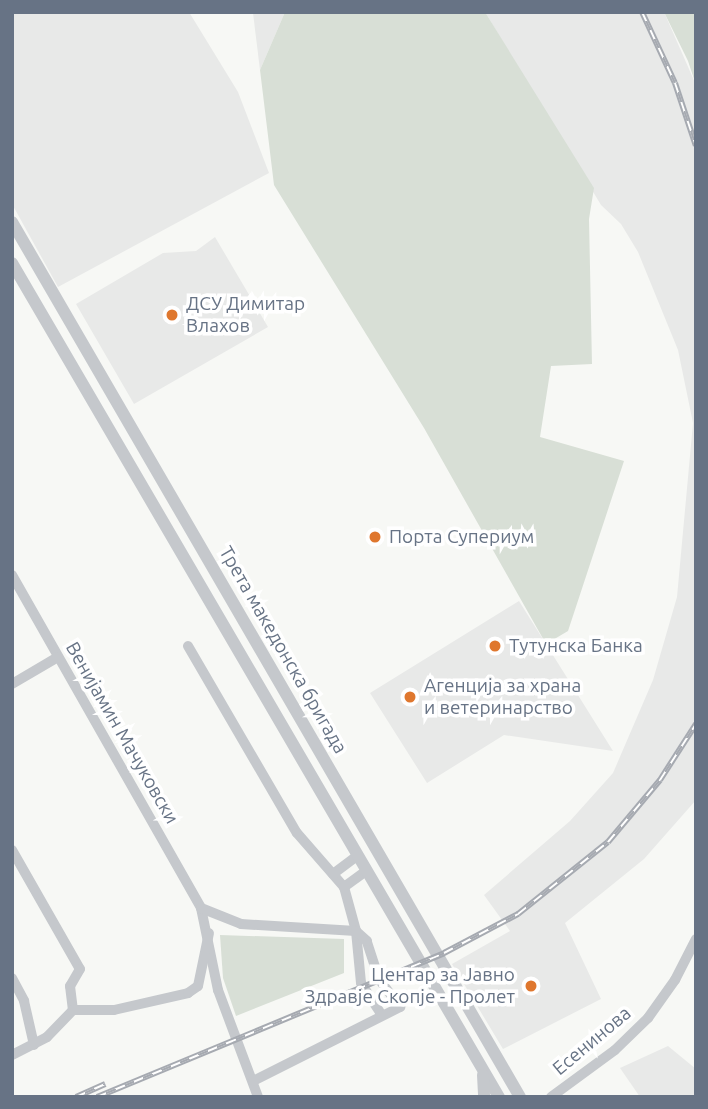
<!DOCTYPE html>
<html>
<head>
<meta charset="utf-8">
<style>
  body { margin:0 }
  #map { position:relative; width:708px; height:1109px; overflow:hidden; background:#f7f8f5; font-family:Ubuntu,sans-serif }
  div>[style] { position:absolute }
  .built>* { inset:0; background:#e8e9e8 }
  .green>* { inset:0; background:#d8dfd6 }
  .minor>* { height:10px; margin:-5px; padding:0 5px; transform-origin:5px; border-radius:5px; background:#c5c8cc }
  .tertiary>* { height:12px; margin:-6px; padding:0 6px; transform-origin:6px; border-radius:6px; background:#c5c8cc }
  .rail>* { height:6px; margin-top:-3px; transform-origin:0; background:repeating-linear-gradient(90deg,#fff 0 10px,#a6aab1 0 20px); box-sizing:border-box; border-block:2px solid #a6aab1 }
  .dots>* { width:19px; height:19px; translate:-50% -50%; box-sizing:border-box; border:4px solid #fff; border-radius:50% }
  span { translate:-50% -50%; white-space:nowrap; text-align:center; line-height:1.15; -webkit-text-stroke:7px #fff; paint-order:stroke }
  .poi-label { font-size:19px; color:#677385 }
  .left { translate:0 -50%; text-align:left }
  .right { translate:-100% -50%; text-align:right }
  .street-label { font-size:19px; color:#677385 }
  .frame { position:absolute; inset:0; border:14px solid #677385; pointer-events:none }
</style>
</head>
<body>
<div id="map">
  <div class="built">
    <div style="clip-path:polygon(12px 12px,189px 12px,238px 92px,269px 173px,58px 287px,12px 204px)"></div>
    <div style="clip-path:polygon(285px 12px,260px 70px,253px 13px)"></div>
    <div style="clip-path:polygon(485px 12px,664px 12px,696px 85px,696px 800px,644px 859px,565px 923px,601px 999px,503px 1049px,452px 964px,510px 931px,484px 895px,570px 821px,613px 773px,653px 680px,677px 597px,693px 423px,678px 350px,638px 252px,621px 224px,601px 205px)"></div>
    <div style="clip-path:polygon(215px 237px,268px 327px,134px 404px,76px 304px,163px 253px,196px 251px)"></div>
    <div style="clip-path:polygon(519px 601px,613px 751px,504px 735px,427px 783px,370px 693px)"></div>
    <div style="clip-path:polygon(668px 1046px,696px 1069px,696px 1097px,640px 1097px,620px 1068px)"></div>
  </div>
  <div class="green">
    <div style="clip-path:polygon(285px 12px,485px 12px,594px 188px,589px 219px,592px 364px,551px 366px,540px 437px,624px 461px,568px 631px,546px 644px,424px 428px,274px 185px,260px 70px)"></div>
    <div style="clip-path:polygon(664px 12px,696px 12px,696px 85px,688px 61px)"></div>
    <div style="clip-path:polygon(220px 935px,344px 939px,344px 973px,236px 1016px,223px 978px)"></div>
  </div>
  <div class="minor">
    <div style="left:12px;top:575px;width:383px;rotate:60.4deg"></div>
    <div style="left:201px;top:908px;width:84px;rotate:78.3deg"></div>
    <div style="left:218px;top:990px;width:114px;rotate:69.5deg"></div>
    <div style="left:188px;top:646px;width:216px;rotate:59.8deg"></div>
    <div style="left:297px;top:833px;width:72px;rotate:49deg"></div>
    <div style="left:344px;top:887px;width:46px;rotate:74.7deg"></div>
    <div style="left:356px;top:931px;width:52px;rotate:84.5deg"></div>
    <div style="left:361px;top:983px;width:38px;rotate:57deg"></div>
    <div style="left:12px;top:684px;width:53px;rotate:-30.4deg"></div>
    <div style="left:12px;top:850px;width:137px;rotate:60.3deg"></div>
    <div style="left:80px;top:969px;width:20px;rotate:120deg"></div>
    <div style="left:70px;top:986px;width:24px;rotate:83deg"></div>
    <div style="left:333px;top:874px;width:30px;rotate:-37deg"></div>
    <div style="left:344px;top:887px;width:27px;rotate:-36deg"></div>
    <div style="left:201px;top:908px;width:43px;rotate:21.8deg"></div>
    <div style="left:241px;top:924px;width:115px;rotate:3.5deg"></div>
    <div style="left:12px;top:978px;width:26px;rotate:62deg"></div>
    <div style="left:24px;top:1001px;width:45px;rotate:77.2deg"></div>
    <div style="left:12px;top:1055px;width:39px;rotate:-27deg"></div>
    <div style="left:47px;top:1037px;width:37px;rotate:-46deg"></div>
    <div style="left:73px;top:1010px;width:41px"></div>
    <div style="left:114px;top:1010px;width:76px;rotate:-12.9deg"></div>
    <div style="left:188px;top:993px;width:12px;rotate:-35deg"></div>
    <div style="left:198px;top:986px;width:54px;rotate:-78.3deg"></div>
    <div style="left:253px;top:1081px;width:165px;rotate:-26.7deg"></div>
    <div style="left:400px;top:1007px;width:35px;rotate:-127deg"></div>
    <div style="left:379px;top:979px;width:40px;rotate:-108deg"></div>
    <div style="left:367px;top:941px;width:15px;rotate:-138deg"></div>
    <div style="left:551px;top:1097px;width:79px;rotate:-36.3deg"></div>
    <div style="left:615px;top:1050px;width:46px;rotate:-44.1deg"></div>
    <div style="left:648px;top:1018px;width:47px;rotate:-54.6deg"></div>
    <div style="left:675px;top:980px;width:46px;rotate:-62.9deg"></div>
  </div>
  <div class="tertiary">
    <div style="left:12px;top:222px;width:1012px;rotate:59.86deg"></div>
    <div style="left:12px;top:263px;width:966px;rotate:59.72deg"></div>
    <div style="left:483px;top:1075px;width:22px;rotate:87deg"></div>
  </div>
  <div class="rail">
    <div style="left:642px;top:12px;width:78px;rotate:65.1deg"></div>
    <div style="left:675px;top:83px;width:66px;rotate:71.6deg"></div>
    <div style="left:76px;top:1097px;width:32px;rotate:-24deg"></div>
    <div style="left:97px;top:1097px;width:376px;rotate:-22.5deg"></div>
    <div style="left:444px;top:953px;width:84px;rotate:-27.8deg"></div>
    <div style="left:518px;top:914px;width:115px;rotate:-38.7deg"></div>
    <div style="left:608px;top:842px;width:81px;rotate:-50deg"></div>
    <div style="left:660px;top:780px;width:67px;rotate:-57.3deg"></div>
  </div>
  <div class="dots">
    <div style="left:172px;top:315px;background:#df772e"></div>
    <div style="left:375px;top:537px;background:#df772e"></div>
    <div style="left:495px;top:646px;background:#df772e"></div>
    <div style="left:410px;top:697px;background:#df772e"></div>
    <div style="left:531px;top:986px;background:#df772e"></div>
  </div>
  <div class="poi-label">
    <span class="left" style="left:186px;top:315px">ДСУ Димитар<br>Влахов</span>
    <span class="left" style="left:389px;top:537px">Порта Супериум</span>
    <span class="left" style="left:509px;top:646px">Тутунска Банка</span>
    <span class="left" style="left:424px;top:697px">Агенција за храна<br>и ветеринарство</span>
    <span class="right" style="left:515px;top:986px">Центар за Јавно<br>Здравје Скопје - Пролет</span>
  </div>
  <div class="street-label">
    <span style="left:283px;top:650px;rotate:60deg">Трета македонска бригада</span>
    <span style="left:122px;top:733px;rotate:60deg">Венијамин Мачуковски</span>
    <span style="left:592px;top:1041px;rotate:-40deg">Есенинова</span>
  </div>
  <div class="frame"></div>
</div>
</body>
</html>
